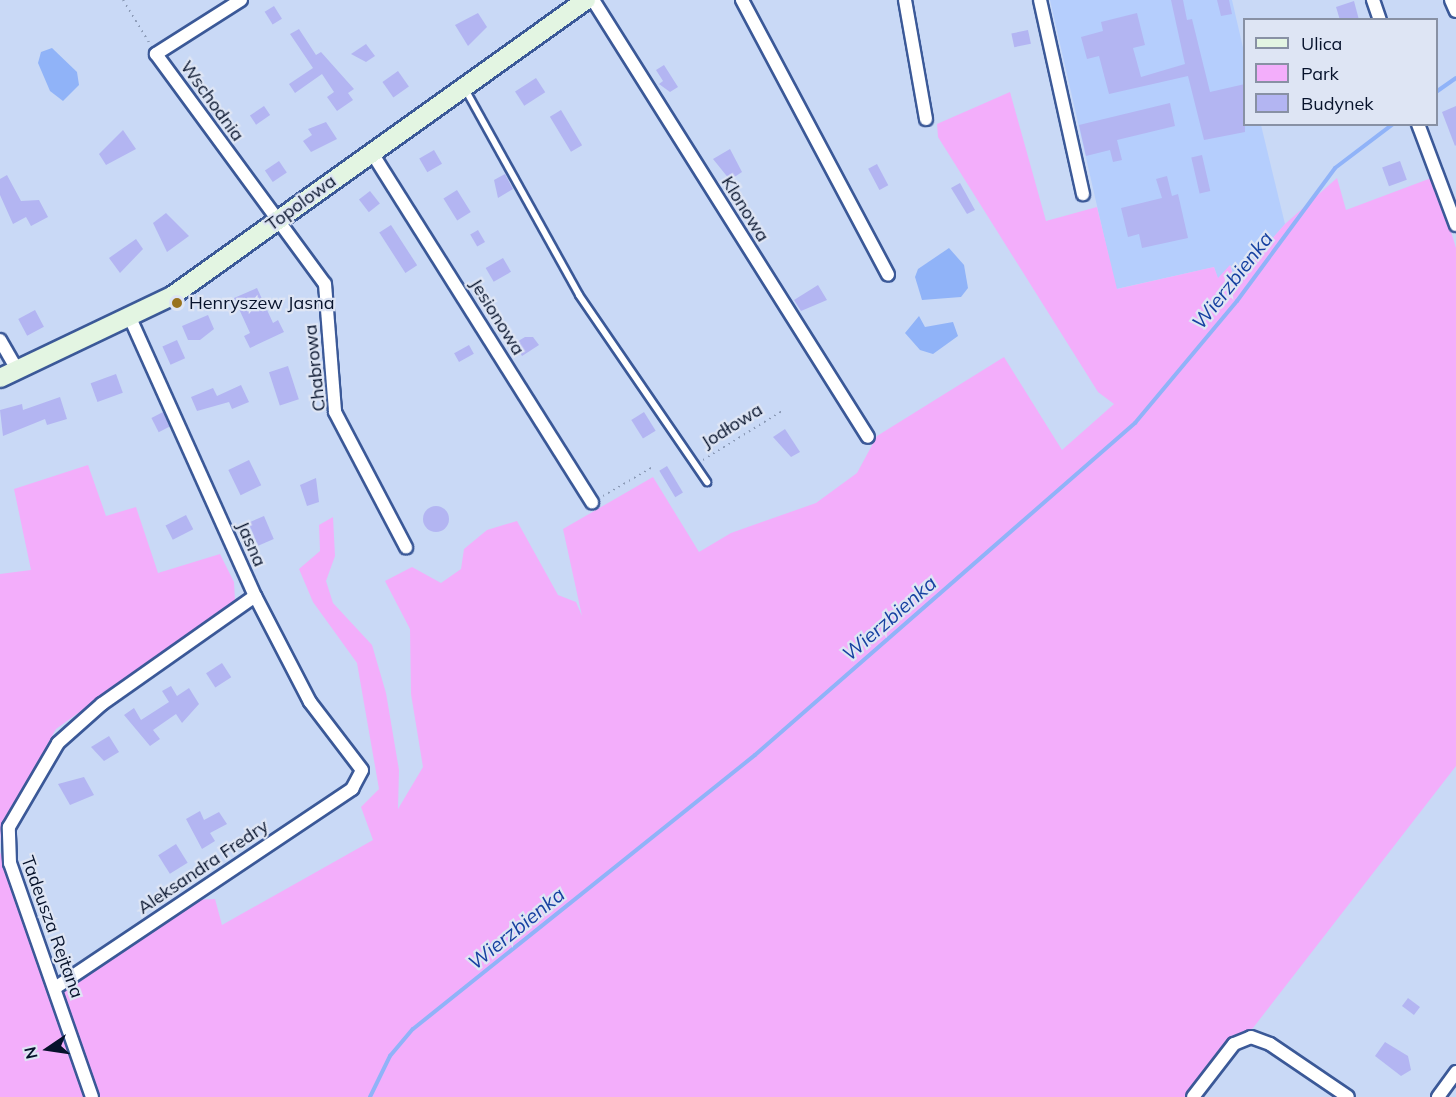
<!DOCTYPE html>
<html>
<head>
<meta charset="utf-8">
<style>
  body { margin:0 }
  #map { position:relative; width:1456px; height:1097px; overflow:hidden; background:#c9d9f6; font-family:Mulish,sans-serif }
  div>[style] { position:absolute }
  .built>* { inset:0; background:#b5cefd }
  .green>* { inset:0; background:#f3aefb }
  .water>* { inset:0; background:#90b3f8 }
  .stream>* { height:4px; margin:-2px; padding:0 2px; transform-origin:2px; border-radius:2px; background:#90b3f8 }
  .building>* { inset:0; background:#b3b5f2; transform-origin:0 0 }
  .round { border-radius:50% }
  .path>* { height:2px; margin-top:-1px; transform-origin:0; background:repeating-linear-gradient(90deg,#8c9bb7 0 1.5px,transparent 0 6px) }
  .roads { filter:drop-shadow(2px 0 #3b5998) drop-shadow(-2px 0 #3b5998) drop-shadow(0 2px #3b5998) drop-shadow(0 -2px #3b5998) }
  .lane>* { height:6px; margin:-3px; padding:0 3px; transform-origin:3px; border-radius:3px; background:#fff }
  .street>* { height:12px; margin:-6px; padding:0 6px; transform-origin:6px; border-radius:6px; background:#fff }
  .secondary>* { height:18px; margin:-9px; padding:0 9px; transform-origin:9px; border-radius:9px; background:#e3f5e2 }
  .dots>* { width:16px; height:16px; translate:-50% -50%; box-sizing:border-box; border:3px solid #dee5f4; border-radius:50% }
  span { translate:-50% -50%; white-space:nowrap; text-align:center; line-height:1.15; -webkit-text-stroke:4.5px #dee5f4; paint-order:stroke }
  .street-label { font-size:18px; color:#06122b }
  .poi-label { font-size:18px; color:#06122b }
  .left { translate:0 -50%; text-align:left }
  .water-label { font-size:20px; color:#1641a1; font-style:italic }
  .legend { position:absolute; left:1243px; top:18px; width:195px; height:108px; box-sizing:border-box; background:#dee5f4; border:2px solid #8891a4; margin:0; padding:8px 10px; list-style:none; font-size:18px; color:#06122b }
  .legend li { display:flex; align-items:center; gap:12px; height:30px }
  .legend b { width:30px; border:2px solid #8891a4 }
  .north { position:absolute; left:18px; top:1019px; width:60px; height:60px; -webkit-text-stroke:4px #dee5f4; paint-order:stroke; rotate:257deg; font-size:16px; font-weight:700; line-height:24px; text-align:center; color:#06122b }
  .north::after { content:''; display:block; margin:auto; width:21px; height:27px; background:#06122b; clip-path:polygon(50% 0,100% 100%,50% 72%,0 100%) }
</style>
</head>
<body>
<div id="map">
  <div class="built">
    <div style="clip-path:polygon(1050px 0,1232px 0,1244px 52px,1244px 124px,1261px 125px,1285px 224px,1235px 282px,1231px 265px,1218px 279px,1214px 267px,1116px 289px)"></div>
  </div>
  <div class="green">
    <div style="clip-path:polygon(1010px 92px,1046px 221px,1097px 207px,1117px 289px,1214px 267px,1218px 278px,1230px 265px,1235px 281px,1285px 224px,1337px 178px,1346px 210px,1434px 177px,1456px 248px,1456px 766px,1253px 1028px,1225px 1046px,1188px 1097px,0 1097px,0 852px,50px 984px,186px 900px,215px 899px,222px 925px,373px 840px,361px 807px,379px 789px,357px 663px,313px 602px,299px 569px,320px 551px,319px 525px,333px 517px,335px 556px,326px 581px,333px 603px,372px 645px,386px 693px,399px 770px,398px 809px,423px 767px,411px 694px,410px 629px,385px 581px,412px 567px,441px 583px,461px 569px,464px 549px,487px 530px,517px 521px,558px 595px,576px 602px,582px 616px,563px 529px,653px 477px,699px 552px,731px 533px,816px 503px,857px 473px,877px 436px,1004px 357px,1062px 450px,1114px 404px,1098px 392px,938px 137px,937px 124px)"></div>
    <div style="clip-path:polygon(88px 465px,106px 516px,136px 507px,158px 573px,220px 554px,234px 582px,235px 600px,56px 729px,1px 828px,0 845px,0 574px,31px 570px,14px 489px)"></div>
  </div>
  <div class="water">
    <div style="clip-path:polygon(52px 48px,77px 72px,79px 85px,63px 101px,50px 91px,38px 63px,41px 52px)"></div>
    <div style="clip-path:polygon(949px 248px,964px 265px,968px 288px,961px 297px,922px 300px,915px 277px,918px 269px)"></div>
    <div style="clip-path:polygon(919px 316px,925px 327px,953px 322px,958px 336px,933px 354px,920px 350px,905px 333px)"></div>
  </div>
  <div class="stream">
    <div style="left:1436px;top:92px;width:24px;rotate:-35deg"></div>
    <div style="left:370px;top:1097px;width:46px;rotate:-64deg"></div>
    <div style="left:390px;top:1056px;width:35px;rotate:-50deg"></div>
    <div style="left:413px;top:1029px;width:438px;rotate:-38.7deg"></div>
    <div style="left:755px;top:755px;width:505px;rotate:-41.14deg"></div>
    <div style="left:1135px;top:423px;width:159px;rotate:-50.1deg"></div>
    <div style="left:1237px;top:301px;width:165px;rotate:-53.6deg"></div>
    <div style="left:1335px;top:168px;width:73px;rotate:-37.2deg"></div>
  </div>
  <div class="building">
    <div style="clip-path:polygon(1171px 0,1183px 0,1187px 20px,1192px 19px,1210px 92px,1245px 84px,1245px 132px,1204px 140px,1188px 76px,1109px 94px,1099px 56px,1087px 59px,1081px 37px,1103px 31px,1101px 22px,1137px 13px,1145px 45px,1133px 48px,1141px 77px,1185px 64px)"></div>
    <div style="clip-path:polygon(1217px 0,1229px 0,1232px 14px,1221px 16px)"></div>
    <div style="clip-path:polygon(1354px 1px,1359px 20px,1340px 20px,1336px 7px)"></div>
    <div style="left:274px;top:6px;width:15px;height:11px;rotate:58deg"></div>
    <div style="clip-path:polygon(478px 13px,487px 27px,468px 46px,455px 25px)"></div>
    <div style="clip-path:polygon(299px 29px,316px 55px,321px 52px,354px 89px,348px 93px,353px 100px,337px 111px,327px 97px,334px 92px,322px 74px,295px 93px,289px 84px,313px 68px,290px 34px)"></div>
    <div style="left:1028px;top:30px;width:14px;height:17px;rotate:78deg"></div>
    <div style="clip-path:polygon(366px 44px,375px 56px,366px 62px,351px 54px)"></div>
    <div style="clip-path:polygon(664px 65px,678px 87px,670px 92px,659px 84px,663px 81px,656px 70px)"></div>
    <div style="left:398px;top:71px;width:19px;height:19px;rotate:55deg"></div>
    <div style="left:536px;top:78px;width:17px;height:25px;rotate:57deg"></div>
    <div style="clip-path:polygon(1170px 103px,1175px 126px,1117px 140px,1122px 160px,1113px 162px,1110px 150px,1086px 156px,1079px 125px)"></div>
    <div style="left:264px;top:106px;width:11px;height:17px;rotate:56deg"></div>
    <div style="clip-path:polygon(1456px 106px,1456px 145px,1455px 146px,1442px 112px)"></div>
    <div style="left:561px;top:110px;width:41px;height:13px;rotate:59deg"></div>
    <div style="clip-path:polygon(326px 122px,337px 139px,311px 152px,303px 141px,312px 135px,308px 129px)"></div>
    <div style="clip-path:polygon(123px 130px,136px 149px,106px 165px,99px 154px)"></div>
    <div style="clip-path:polygon(730px 149px,742px 172px,730px 180px,713px 159px)"></div>
    <div style="left:434px;top:150px;width:16px;height:17px;rotate:60deg"></div>
    <div style="left:1202px;top:155px;width:37px;height:11px;rotate:77deg"></div>
    <div style="left:279px;top:161px;width:14px;height:17px;rotate:56deg"></div>
    <div style="left:1400px;top:161px;width:20px;height:19px;rotate:70deg"></div>
    <div style="left:877px;top:164px;width:24px;height:10px;rotate:62deg"></div>
    <div style="clip-path:polygon(505px 174px,513px 189px,498px 198px,494px 180px)"></div>
    <div style="clip-path:polygon(7px 175px,21px 201px,39px 200px,48px 217px,31px 226px,26px 217px,13px 224px,0 195px,0 179px)"></div>
    <div style="clip-path:polygon(1167px 176px,1172px 196px,1178px 194px,1188px 238px,1142px 248px,1139px 234px,1128px 237px,1121px 208px,1162px 198px,1156px 179px)"></div>
    <div style="clip-path:polygon(960px 183px,975px 210px,967px 214px,951px 188px)"></div>
    <div style="left:457px;top:190px;width:26px;height:16px;rotate:58deg"></div>
    <div style="left:370px;top:191px;width:16px;height:14px;rotate:52deg"></div>
    <div style="clip-path:polygon(166px 213px,189px 236px,167px 252px,153px 223px)"></div>
    <div style="left:391px;top:225px;width:48px;height:14px;rotate:57deg"></div>
    <div style="left:478px;top:230px;width:14px;height:9px;rotate:60deg"></div>
    <div style="clip-path:polygon(136px 239px,143px 249px,120px 273px,109px 258px)"></div>
    <div style="left:503px;top:258px;width:16px;height:20px;rotate:60deg"></div>
    <div style="clip-path:polygon(818px 285px,827px 300px,801px 311px,794px 300px)"></div>
    <div style="clip-path:polygon(257px 288px,273px 323px,278px 320px,284px 332px,250px 348px,244px 336px,250px 333px,234px 298px)"></div>
    <div style="left:35px;top:310px;width:19px;height:19px;rotate:62deg"></div>
    <div style="clip-path:polygon(208px 315px,214px 329px,200px 340px,188px 340px,182px 326px)"></div>
    <div style="clip-path:polygon(525px 337px,533px 337px,539px 345px,522px 356px,515px 343px)"></div>
    <div style="left:177px;top:340px;width:20px;height:16px;rotate:66deg"></div>
    <div style="left:469px;top:345px;width:10px;height:17px;rotate:61deg"></div>
    <div style="left:288px;top:366px;width:35px;height:20px;rotate:72deg"></div>
    <div style="left:116px;top:374px;width:20px;height:27px;rotate:70deg"></div>
    <div style="clip-path:polygon(241px 385px,249px 402px,232px 409px,229px 402px,197px 411px,191px 397px,213px 388px,217px 396px)"></div>
    <div style="clip-path:polygon(60px 397px,67px 419px,47px 425px,45px 419px,3px 436px,0 410px,22px 404px,23px 410px)"></div>
    <div style="left:163px;top:412px;width:16px;height:13px;rotate:63deg"></div>
    <div style="left:644px;top:412px;width:22px;height:15px;rotate:58deg"></div>
    <div style="clip-path:polygon(785px 429px,800px 452px,791px 457px,773px 437px)"></div>
    <div style="left:249px;top:460px;width:28px;height:23px;rotate:64deg"></div>
    <div style="left:667px;top:466px;width:31px;height:9px;rotate:59deg"></div>
    <div style="clip-path:polygon(316px 478px,319px 502px,307px 506px,300px 485px)"></div>
    <div class="round" style="left:423px;top:506px;width:26px;height:26px"></div>
    <div style="left:186px;top:515px;width:16px;height:23px;rotate:63deg"></div>
    <div style="left:264px;top:516px;width:25px;height:17px;rotate:67deg"></div>
    <div style="left:222px;top:663px;width:17px;height:19px;rotate:57deg"></div>
    <div style="clip-path:polygon(171px 686px,177px 696px,189px 688px,199px 704px,182px 723px,176px 714px,153px 730px,160px 739px,150px 746px,124px 715px,134px 708px,141px 720px,169px 702px,162px 691px)"></div>
    <div style="clip-path:polygon(109px 736px,119px 752px,104px 761px,91px 747px)"></div>
    <div style="clip-path:polygon(84px 777px,94px 795px,70px 805px,58px 784px)"></div>
    <div style="clip-path:polygon(200px 811px,204px 820px,219px 812px,227px 824px,210px 833px,215px 841px,202px 849px,186px 819px)"></div>
    <div style="left:176px;top:844px;width:22px;height:21px;rotate:58deg"></div>
    <div style="left:1408px;top:998px;width:15px;height:10px;rotate:37deg"></div>
    <div style="clip-path:polygon(1385px 1042px,1408px 1056px,1411px 1070px,1401px 1076px,1375px 1056px)"></div>
  </div>
  <div class="path">
    <div style="left:123px;top:0;width:52px;rotate:58.5deg"></div>
    <div style="left:703px;top:460px;width:93px;rotate:-31.8deg"></div>
    <div style="left:603px;top:496px;width:56px;rotate:-30.3deg"></div>
  </div>
  <div class="roads">
    <div class="lane">
      <div style="left:465px;top:89px;width:235px;rotate:61deg"></div>
      <div style="left:579px;top:295px;width:227px;rotate:55.6deg"></div>
    </div>
    <div class="street">
      <div style="left:241px;top:0;width:101px;rotate:147.6deg"></div>
      <div style="left:156px;top:54px;width:285px;rotate:53.7deg"></div>
      <div style="left:325px;top:284px;width:128px;rotate:85.5deg"></div>
      <div style="left:335px;top:412px;width:153px;rotate:62.3deg"></div>
      <div style="left:593px;top:0;width:516px;rotate:57.82deg"></div>
      <div style="left:742px;top:0;width:311px;rotate:62deg"></div>
      <div style="left:905px;top:0;width:121px;rotate:80deg"></div>
      <div style="left:1040px;top:0;width:199px;rotate:77.5deg"></div>
      <div style="left:1373px;top:0;width:21px;rotate:71deg"></div>
      <div style="left:1451px;top:0;width:12px;rotate:66deg"></div>
      <div style="left:1418px;top:124px;width:108px;rotate:69.4deg"></div>
      <div style="left:372px;top:153px;width:413px;rotate:57.8deg"></div>
      <div style="left:0;top:340px;width:34px;rotate:60deg"></div>
      <div style="left:55px;top:988px;width:358px;rotate:-33.8deg"></div>
      <div style="left:352px;top:789px;width:21px;rotate:-62deg"></div>
      <div style="left:362px;top:770px;width:86px;rotate:-127.4deg"></div>
      <div style="left:310px;top:702px;width:119px;rotate:-117.4deg"></div>
      <div style="left:255px;top:596px;width:303px;rotate:-114.2deg"></div>
      <div style="left:92px;top:1097px;width:248px;rotate:-109.3deg"></div>
      <div style="left:10px;top:863px;width:36px;rotate:-92deg"></div>
      <div style="left:9px;top:827px;width:97px;rotate:-59.7deg"></div>
      <div style="left:58px;top:743px;width:59px;rotate:-41.6deg"></div>
      <div style="left:102px;top:704px;width:187px;rotate:-35.2deg"></div>
      <div style="left:1193px;top:1097px;width:67px;rotate:-52.3deg"></div>
      <div style="left:1234px;top:1044px;width:18px;rotate:-22deg"></div>
      <div style="left:1251px;top:1037px;width:20px;rotate:20deg"></div>
      <div style="left:1270px;top:1044px;width:94px;rotate:34.2deg"></div>
      <div style="left:1438px;top:1097px;width:31px;rotate:-54deg"></div>
    </div>
    <div class="secondary">
      <div style="left:0;top:378px;width:191px;rotate:-25.5deg"></div>
      <div style="left:172px;top:296px;width:509px;rotate:-35.56deg"></div>
    </div>
  </div>
  <div class="dots">
    <div style="left:177px;top:303px;background:#99731e"></div>
  </div>
  <div class="street-label">
    <span style="left:212px;top:101px;rotate:54deg">Wschodnia</span>
    <span style="left:301px;top:203px;rotate:-36deg">Topolowa</span>
    <span style="left:745px;top:209px;rotate:58deg">Klonowa</span>
    <span style="left:497px;top:317px;rotate:58deg">Jesionowa</span>
    <span style="left:315px;top:368px;rotate:-96deg">Chabrowa</span>
    <span style="left:732px;top:426px;rotate:-32deg">Jodłowa</span>
    <span style="left:251px;top:544px;rotate:66deg">Jasna</span>
    <span style="left:203px;top:867px;rotate:-34deg">Aleksandra Fredry</span>
    <span style="left:52px;top:927px;rotate:70deg">Tadeusza Rejtana</span>
  </div>
  <div class="poi-label">
    <span class="left" style="left:189px;top:303px">Henryszew Jasna</span>
  </div>
  <div class="water-label">
    <span style="left:1232px;top:280px;rotate:-52deg">Wierzbienka</span>
    <span style="left:889px;top:618px;rotate:-41deg">Wierzbienka</span>
    <span style="left:516px;top:928px;rotate:-39deg">Wierzbienka</span>
  </div>
  <ul class="legend">
  <li><b style="height:8px;background:#e3f5e2"></b>Ulica</li>
  <li><b style="height:16px;background:#f3aefb"></b>Park</li>
  <li><b style="height:16px;background:#b3b5f2"></b>Budynek</li>
  </ul>
  <div class="north">N</div>
</div>
</body>
</html>
